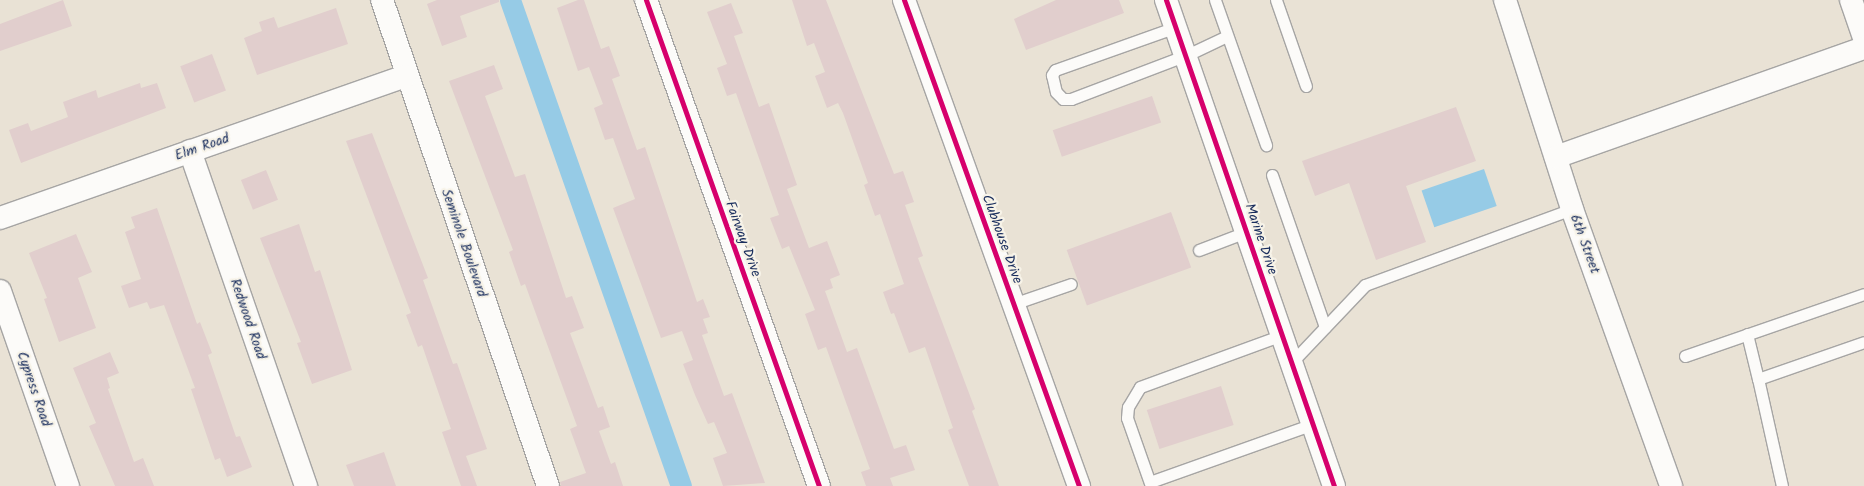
<!DOCTYPE html>
<html>
<head>
<meta charset="utf-8">
<style>
  body { margin:0 }
  #map { position:relative; width:1864px; height:486px; overflow:hidden; background:#e9e2d5; font-family:Kalam,sans-serif }
  div>[style] { position:absolute }
  .water>* { inset:0; background:#96cbe6; transform-origin:0 0 }
  .canal>* { height:21px; margin:-10.5px; padding:0 10.5px; transform-origin:10.5px; border-radius:10.5px; background:#96cbe6 }
  .building>* { inset:0; background:#e1cecd; transform-origin:0 0 }
  .roads { filter:drop-shadow(1px 0 #a6a5a4) drop-shadow(-1px 0 #a6a5a4) drop-shadow(0 1px #a6a5a4) drop-shadow(0 -1px #a6a5a4) }
  .service>* { height:11px; margin:-5.5px; padding:0 5.5px; transform-origin:5.5px; border-radius:5.5px; background:#fcfbf9 }
  .minor>* { height:22px; margin:-11px; padding:0 11px; transform-origin:11px; border-radius:11px; background:#fcfbf9 }
  .cycleway>* { height:5px; margin:-2.5px; padding:0 2.5px; transform-origin:2.5px; border-radius:2.5px; background:#d6006c }
  span { translate:-50% -50%; white-space:nowrap; text-align:center; line-height:1.15; -webkit-text-stroke:4.5px #f7f3e8; paint-order:stroke }
  .street-label { font-size:14px; color:#1b2f5e }
</style>
</head>
<body>
<div id="map">
  <div class="water">
    <div style="left:1484px;top:169px;width:39px;height:66px;rotate:71deg"></div>
  </div>
  <div class="canal">
    <div style="left:510px;top:0;width:515px;rotate:70.62deg"></div>
  </div>
  <div class="building">
    <div style="clip-path:polygon(63px 0,72px 26px,0 51px,0 24px)"></div>
    <div style="clip-path:polygon(437px 0,499px 0,499px 2px,460px 16px,467px 37px,442px 46px,427px 4px)"></div>
    <div style="clip-path:polygon(578px 0,584px 0,601px 49px,609px 46px,620px 76px,612px 79px,637px 150px,645px 147px,697px 302px,703px 299px,710px 317px,703px 319px,708px 333px,702px 335px,724px 396px,732px 393px,765px 483px,723px 486px,713px 458px,727px 453px,714px 422px,708px 424px,695px 395px,683px 364px,693px 360px,682px 331px,661px 338px,613px 208px,635px 199px,613px 138px,605px 140px,594px 108px,603px 104px,589px 67px,578px 71px,557px 8px)"></div>
    <div style="clip-path:polygon(792px 0,826px 0,894px 174px,903px 171px,914px 202px,905px 205px,923px 256px,918px 258px,975px 409px,972px 411px,999px 486px,969px 486px,948px 430px,953px 428px,925px 347px,909px 353px,894px 313px,891px 314px,883px 292px,904px 284px,880px 214px,875px 216px,864px 185px,868px 183px,843px 113px,838px 103px,827px 108px,815px 76px,825px 72px,814px 43px,807px 46px)"></div>
    <div style="clip-path:polygon(1056px 0,1119px 0,1124px 13px,1026px 50px,1014px 19px)"></div>
    <div style="clip-path:polygon(731px 3px,743px 33px,734px 36px,759px 107px,769px 103px,797px 185px,787px 189px,809px 248px,827px 241px,840px 275px,830px 279px,833px 288px,825px 291px,847px 352px,857px 348px,894px 449px,906px 445px,915px 470px,890px 478px,893px 486px,866px 486px,861px 472px,870px 469px,826px 347px,818px 350px,805px 314px,815px 310px,789px 246px,782px 249px,770px 218px,779px 215px,736px 93px,727px 96px,717px 68px,727px 64px,707px 12px)"></div>
    <div style="clip-path:polygon(336px 8px,348px 44px,257px 75px,244px 38px,262px 31px,259px 22px,274px 17px,278px 28px)"></div>
    <div style="left:212px;top:54px;width:39px;height:34px;rotate:69deg"></div>
    <div style="clip-path:polygon(494px 65px,503px 89px,485px 96px,515px 177px,525px 174px,566px 298px,572px 296px,584px 328px,570px 333px,598px 408px,603px 406px,610px 427px,599px 431px,611px 464px,615px 462px,623px 486px,561px 486px,560px 482px,586px 473px,570px 429px,577px 426px,525px 284px,521px 286px,509px 252px,513px 250px,449px 81px)"></div>
    <div style="clip-path:polygon(140px 83px,141px 88px,157px 83px,166px 108px,21px 163px,9px 130px,28px 123px,31px 131px,68px 117px,63px 102px,96px 90px,98px 98px)"></div>
    <div style="left:1152px;top:96px;width:28px;height:105px;rotate:71deg"></div>
    <div style="clip-path:polygon(1456px 107px,1476px 161px,1406px 186px,1426px 242px,1376px 260px,1349px 183px,1315px 196px,1302px 161px)"></div>
    <div style="clip-path:polygon(372px 133px,428px 278px,423px 280px,453px 364px,457px 363px,487px 449px,466px 456px,477px 486px,461px 486px,442px 432px,451px 429px,422px 345px,418px 347px,406px 315px,411px 313px,346px 141px)"></div>
    <div style="left:266px;top:170px;width:32px;height:27px;rotate:68deg"></div>
    <div style="clip-path:polygon(157px 208px,197px 324px,200px 322px,212px 353px,208px 355px,236px 437px,240px 436px,252px 467px,227px 477px,220px 458px,215px 460px,191px 389px,195px 388px,164px 305px,150px 309px,147px 302px,129px 308px,121px 286px,141px 279px,125px 232px,135px 228px,131px 217px)"></div>
    <div style="left:1171px;top:212px;width:59px;height:111px;rotate:70deg"></div>
    <div style="clip-path:polygon(299px 224px,315px 272px,320px 270px,352px 370px,312px 384px,297px 343px,301px 342px,260px 238px)"></div>
    <div style="clip-path:polygon(76px 234px,92px 272px,78px 278px,96px 328px,59px 342px,44px 299px,47px 298px,29px 253px)"></div>
    <div style="clip-path:polygon(110px 352px,119px 373px,107px 378px,110px 388px,108px 389px,134px 462px,143px 458px,154px 486px,115px 486px,89px 426px,96px 423px,73px 368px)"></div>
    <div style="left:1221px;top:386px;width:41px;height:78px;rotate:72deg"></div>
    <div style="clip-path:polygon(384px 452px,396px 486px,354px 486px,346px 465px)"></div>
  </div>
  <div class="roads">
    <div class="service">
      <div style="left:1215px;top:0;width:154px;rotate:70.6deg"></div>
      <div style="left:1276px;top:0;width:91px;rotate:70.8deg"></div>
      <div style="left:1176px;top:27px;width:128px;rotate:160.4deg"></div>
      <div style="left:1055px;top:70px;width:6px;rotate:121deg"></div>
      <div style="left:1052px;top:75px;width:17px;rotate:77deg"></div>
      <div style="left:1056px;top:92px;width:10px;rotate:45deg"></div>
      <div style="left:1063px;top:99px;width:8px"></div>
      <div style="left:1071px;top:99px;width:124px;rotate:-20.8deg"></div>
      <div style="left:1187px;top:55px;width:44px;rotate:-25.4deg"></div>
      <div style="left:1272px;top:175px;width:161px;rotate:70.8deg"></div>
      <div style="left:1199px;top:250px;width:50px;rotate:-21deg"></div>
      <div style="left:1013px;top:304px;width:61px;rotate:-19deg"></div>
      <div style="left:1747px;top:334px;width:46px;rotate:76.3deg"></div>
      <div style="left:1685px;top:356px;width:189px;rotate:-19.1deg"></div>
      <div style="left:1292px;top:362px;width:106px;rotate:-46.5deg"></div>
      <div style="left:1365px;top:285px;width:221px;rotate:-20.2deg"></div>
      <div style="left:1150px;top:482px;width:173px;rotate:-19.6deg"></div>
      <div style="left:1151px;top:486px;width:72px;rotate:-109.4deg"></div>
      <div style="left:1127px;top:418px;width:11px;rotate:-85deg"></div>
      <div style="left:1128px;top:407px;width:23px;rotate:-59deg"></div>
      <div style="left:1140px;top:387px;width:151px;rotate:-20.1deg"></div>
      <div style="left:1782px;top:486px;width:110px;rotate:-102.6deg"></div>
      <div style="left:1758px;top:379px;width:112px;rotate:-19.2deg"></div>
    </div>
    <div class="minor">
      <div style="left:382px;top:0;width:514px;rotate:71.14deg"></div>
      <div style="left:646px;top:0;width:516px;rotate:70.41deg"></div>
      <div style="left:904px;top:0;width:517px;rotate:70.2deg"></div>
      <div style="left:1166px;top:0;width:514px;rotate:70.93deg"></div>
      <div style="left:1505px;top:0;width:219px;rotate:72.2deg"></div>
      <div style="left:1572px;top:209px;width:294px;rotate:70.3deg"></div>
      <div style="left:1851px;top:0;width:39px;rotate:71deg"></div>
      <div style="left:190px;top:151px;width:355px;rotate:70.9deg"></div>
      <div style="left:1556px;top:157px;width:327px;rotate:-19.5deg"></div>
      <div style="left:0;top:218px;width:429px;rotate:-19.3deg"></div>
      <div style="left:0;top:291px;width:207px;rotate:70.8deg"></div>
    </div>
  </div>
  <div class="cycleway">
    <div style="left:646px;top:0;width:516px;rotate:70.41deg"></div>
    <div style="left:904px;top:0;width:517px;rotate:70.2deg"></div>
    <div style="left:1166px;top:0;width:514px;rotate:70.93deg"></div>
  </div>
  <div class="street-label">
    <span style="left:202px;top:147px;rotate:-19deg">Elm Road</span>
    <span style="left:743px;top:239px;rotate:70deg">Fairway Drive</span>
    <span style="left:1002px;top:239px;rotate:70deg">Clubhouse Drive</span>
    <span style="left:1261px;top:239px;rotate:71deg">Marine Drive</span>
    <span style="left:464px;top:243px;rotate:71deg">Seminole Boulevard</span>
    <span style="left:1585px;top:244px;rotate:70deg">6th Street</span>
    <span style="left:248px;top:319px;rotate:71deg">Redwood Road</span>
    <span style="left:34px;top:389px;rotate:71deg">Cypress Road</span>
  </div>
</div>
</body>
</html>
